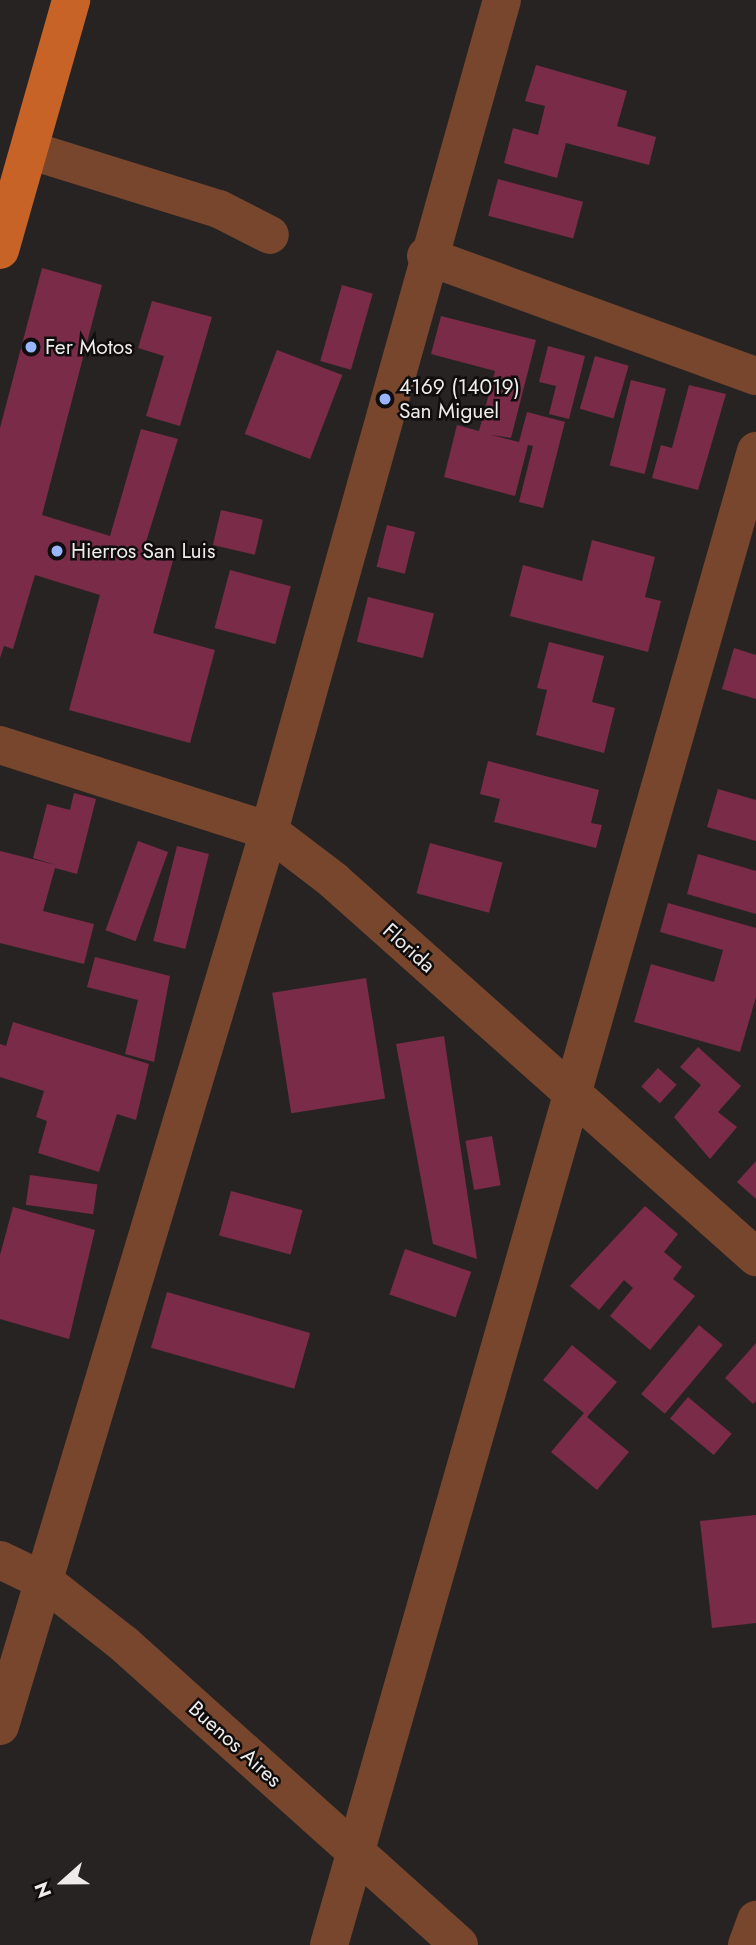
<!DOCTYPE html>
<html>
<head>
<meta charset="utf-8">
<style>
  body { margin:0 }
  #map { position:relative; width:756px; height:1945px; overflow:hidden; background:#282323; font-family:Jost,sans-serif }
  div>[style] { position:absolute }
  .building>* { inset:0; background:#792b47; transform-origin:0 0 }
  .minor>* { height:38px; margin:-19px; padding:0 19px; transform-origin:19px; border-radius:19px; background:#77462d }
  .major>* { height:38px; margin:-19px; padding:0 19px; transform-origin:19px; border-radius:19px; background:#c86328 }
  .dots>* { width:19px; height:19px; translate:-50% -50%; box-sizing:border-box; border:4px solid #0f0d0d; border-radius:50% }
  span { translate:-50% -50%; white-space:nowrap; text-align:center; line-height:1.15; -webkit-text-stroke:5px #0f0d0d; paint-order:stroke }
  .poi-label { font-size:21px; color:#efebeb }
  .left { translate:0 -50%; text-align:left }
  .street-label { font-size:21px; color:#efebeb }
  .north { position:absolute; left:28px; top:1847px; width:70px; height:70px; -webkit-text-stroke:5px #0f0d0d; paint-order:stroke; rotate:249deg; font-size:19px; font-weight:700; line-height:28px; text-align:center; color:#efebeb }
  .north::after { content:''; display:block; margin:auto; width:24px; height:32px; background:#efebeb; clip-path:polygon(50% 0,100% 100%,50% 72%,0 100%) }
</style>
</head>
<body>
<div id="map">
  <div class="building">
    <div style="clip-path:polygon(536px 65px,627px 91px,617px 126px,656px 137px,649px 165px,566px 143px,557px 178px,504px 163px,513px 128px,538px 135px,545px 106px,525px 101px)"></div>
    <div style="left:498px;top:179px;width:88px;height:38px;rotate:15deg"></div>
    <div style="clip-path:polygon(42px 268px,102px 285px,42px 515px,110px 536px,141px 429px,178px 439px,145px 545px,175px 553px,153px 633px,215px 650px,190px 743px,69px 710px,100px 595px,35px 575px,13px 649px,4px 646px,0 658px,0 428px)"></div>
    <div style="left:342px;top:285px;width:32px;height:79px;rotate:16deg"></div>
    <div style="clip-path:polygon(152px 301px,212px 317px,180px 426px,146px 416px,164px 356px,138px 348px)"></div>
    <div style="clip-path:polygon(441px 316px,536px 340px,511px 438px,491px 435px,519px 442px,527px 412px,565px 422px,543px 508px,519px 502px,533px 446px,528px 445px,515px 496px,444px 477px,457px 425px,479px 431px,495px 371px,431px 354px)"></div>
    <div style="clip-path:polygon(548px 346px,585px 356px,569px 419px,549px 414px,556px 386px,539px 382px)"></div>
    <div style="left:277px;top:350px;width:70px;height:90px;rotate:21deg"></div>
    <div style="left:595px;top:356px;width:35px;height:55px;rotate:16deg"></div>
    <div style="left:631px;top:380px;width:36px;height:88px;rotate:14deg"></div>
    <div style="clip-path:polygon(689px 385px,726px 394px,698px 490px,652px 478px,661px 445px,672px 448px)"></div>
    <div style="left:221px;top:510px;width:43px;height:36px;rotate:13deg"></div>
    <div style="left:387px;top:525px;width:29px;height:43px;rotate:14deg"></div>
    <div style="clip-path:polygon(592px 540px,655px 557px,645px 597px,661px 601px,648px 652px,510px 616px,523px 565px,582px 581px)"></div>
    <div style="left:230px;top:570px;width:63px;height:60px;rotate:15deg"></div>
    <div style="left:368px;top:597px;width:68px;height:46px;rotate:14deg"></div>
    <div style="clip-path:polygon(549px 642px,604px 656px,592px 702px,615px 708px,604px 753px,536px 735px,547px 690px,537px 688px)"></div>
    <div style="clip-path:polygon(734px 648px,756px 655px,756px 699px,722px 689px)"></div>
    <div style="clip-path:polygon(488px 761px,599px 790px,591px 823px,602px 825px,596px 848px,494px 822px,500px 799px,480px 794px)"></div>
    <div style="clip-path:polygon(718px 789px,756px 800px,756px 841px,707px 827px)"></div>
    <div style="clip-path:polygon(74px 793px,96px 799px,77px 874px,55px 868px,43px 911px,94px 924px,84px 964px,0 943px,0 851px,56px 865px,33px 858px,47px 804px,70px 810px)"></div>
    <div style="left:138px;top:841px;width:32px;height:95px;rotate:20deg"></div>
    <div style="left:430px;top:843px;width:75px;height:52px;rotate:15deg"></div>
    <div style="left:177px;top:846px;width:33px;height:98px;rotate:14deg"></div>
    <div style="clip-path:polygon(698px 854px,756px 871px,756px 914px,687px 894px)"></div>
    <div style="clip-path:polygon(668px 903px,756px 928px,756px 997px,740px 1052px,634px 1022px,651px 964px,714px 982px,723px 950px,660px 932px)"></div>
    <div style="clip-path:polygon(95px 957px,170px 976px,154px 1062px,125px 1054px,138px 1000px,87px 987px)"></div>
    <div style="left:366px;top:978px;width:122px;height:95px;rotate:81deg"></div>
    <div style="clip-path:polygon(13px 1022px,149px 1064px,136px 1120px,117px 1114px,99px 1172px,38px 1153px,47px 1121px,36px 1117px,44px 1091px,0 1077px,0 1044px,6px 1046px)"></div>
    <div style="clip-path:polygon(444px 1036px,477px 1259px,433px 1244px,396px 1044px)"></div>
    <div style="clip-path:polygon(698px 1047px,741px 1086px,718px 1112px,737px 1127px,710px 1159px,674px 1117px,701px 1085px,680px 1067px)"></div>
    <div style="left:658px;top:1068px;width:25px;height:25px;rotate:42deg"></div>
    <div style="left:492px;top:1136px;width:50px;height:27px;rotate:80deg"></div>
    <div style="clip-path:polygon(756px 1161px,756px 1199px,737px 1182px)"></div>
    <div style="left:30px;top:1175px;width:68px;height:30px;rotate:8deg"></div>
    <div style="left:231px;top:1191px;width:74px;height:46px;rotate:15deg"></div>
    <div style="clip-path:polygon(645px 1206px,678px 1234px,664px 1252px,682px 1267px,673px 1279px,695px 1296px,650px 1350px,610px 1316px,633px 1288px,624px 1280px,599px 1310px,570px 1286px)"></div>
    <div style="clip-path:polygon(13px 1207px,95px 1230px,69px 1339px,0 1319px,0 1255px)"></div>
    <div style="left:405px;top:1249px;width:70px;height:48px;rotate:19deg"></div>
    <div style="left:167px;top:1292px;width:149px;height:58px;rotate:16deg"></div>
    <div style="left:699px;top:1325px;width:31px;height:90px;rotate:40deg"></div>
    <div style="clip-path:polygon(756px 1343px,756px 1401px,753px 1404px,725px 1378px)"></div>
    <div style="clip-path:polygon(572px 1345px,617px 1382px,587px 1417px,629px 1452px,597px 1490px,551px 1452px,584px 1413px,543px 1380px)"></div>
    <div style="left:688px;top:1397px;width:57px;height:28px;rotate:40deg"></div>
    <div style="clip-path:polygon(756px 1515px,756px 1623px,712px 1628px,700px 1521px)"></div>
  </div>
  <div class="minor">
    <div style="left:29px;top:150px;width:199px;rotate:17.3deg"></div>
    <div style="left:219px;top:209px;width:57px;rotate:27deg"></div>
    <div style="left:426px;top:256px;width:351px;rotate:20deg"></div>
    <div style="left:0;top:745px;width:282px;rotate:17.7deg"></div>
    <div style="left:269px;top:831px;width:81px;rotate:37.4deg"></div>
    <div style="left:333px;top:880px;width:567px;rotate:41.71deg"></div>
    <div style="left:0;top:1560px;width:49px;rotate:25.5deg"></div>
    <div style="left:44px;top:1581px;width:102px;rotate:38.2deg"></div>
    <div style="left:124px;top:1644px;width:450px;rotate:41.9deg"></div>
    <div style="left:0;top:1726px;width:935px;rotate:-73.27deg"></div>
    <div style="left:269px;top:831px;width:863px;rotate:-74.34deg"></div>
    <div style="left:329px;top:1945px;width:1554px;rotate:-74.05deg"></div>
    <div style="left:747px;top:1945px;width:27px;rotate:-70deg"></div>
  </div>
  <div class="major">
    <div style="left:0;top:250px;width:260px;rotate:-74.1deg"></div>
  </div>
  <div class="dots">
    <div style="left:31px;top:347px;background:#99b5fd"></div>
    <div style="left:385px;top:399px;background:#99b5fd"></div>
    <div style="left:57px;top:551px;background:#99b5fd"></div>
  </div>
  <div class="poi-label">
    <span class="left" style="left:45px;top:347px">Fer Motos</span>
    <span class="left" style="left:399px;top:399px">4169 (14019)<br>San Miguel</span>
    <span class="left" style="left:71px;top:551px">Hierros San Luis</span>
  </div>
  <div class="street-label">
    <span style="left:409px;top:948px;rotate:42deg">Florida</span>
    <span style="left:235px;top:1744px;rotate:42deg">Buenos Aires</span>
  </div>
  <div class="north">N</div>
</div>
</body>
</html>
